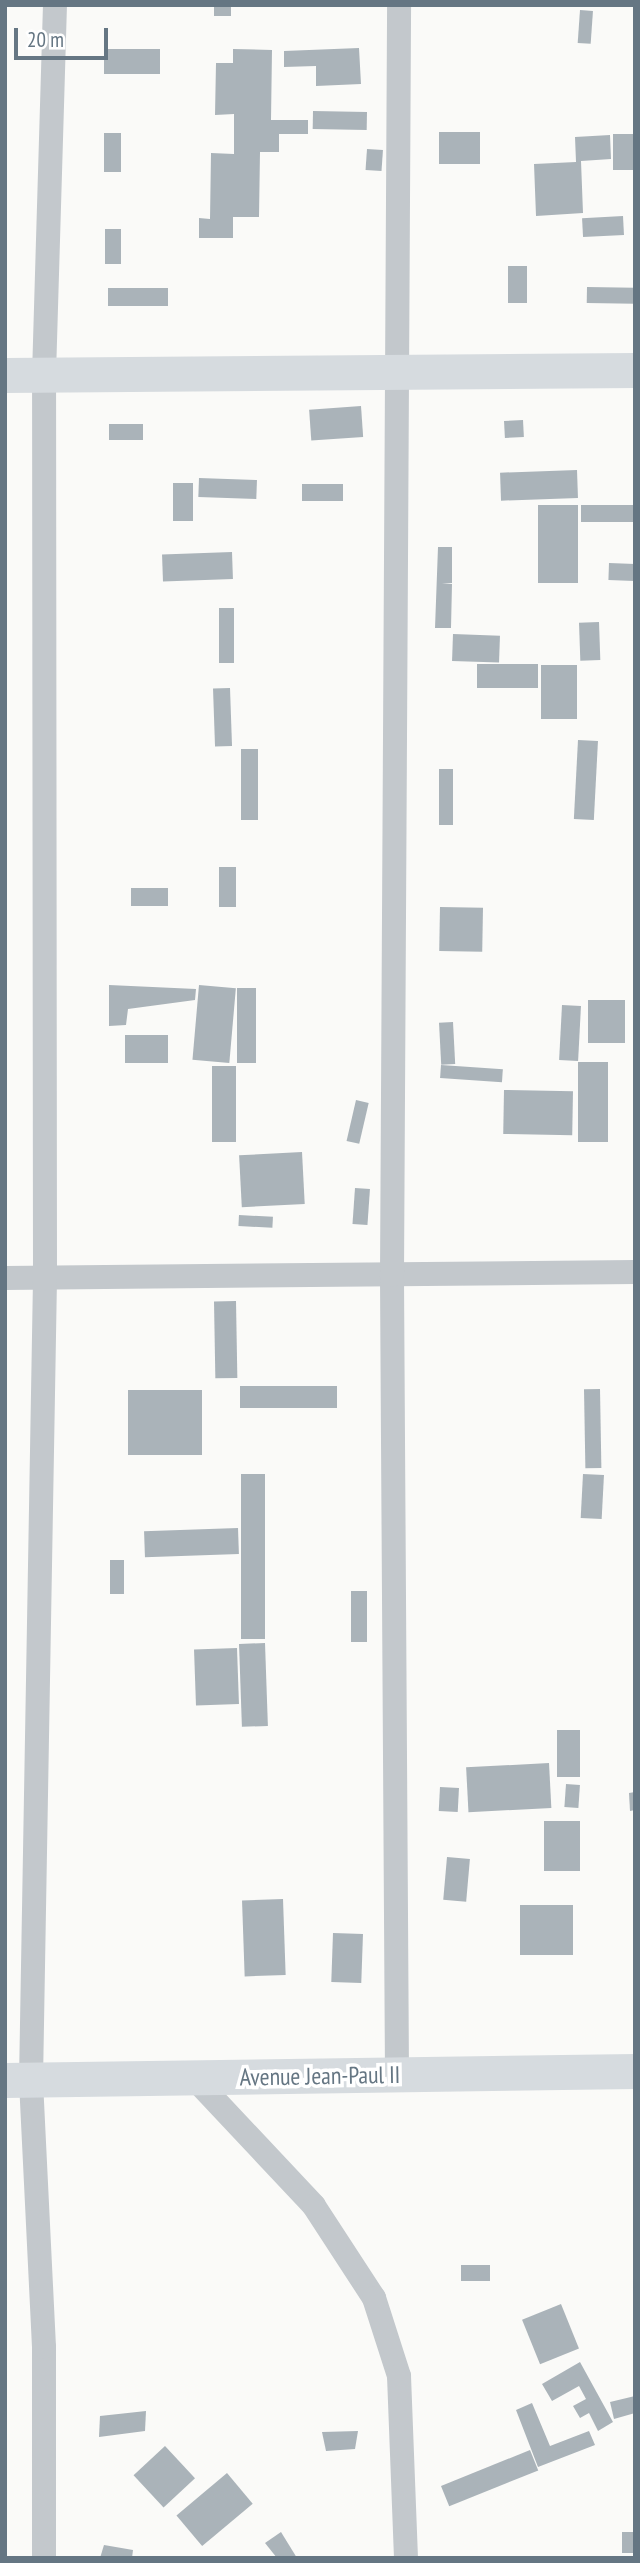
<!DOCTYPE html>
<html>
<head>
<meta charset="utf-8">
<style>
  body { margin:0 }
  #map { position:relative; width:640px; height:2563px; overflow:hidden; background:#fafaf8; font-family:"PT Sans Narrow",sans-serif }
  div>[style] { position:absolute }
  .building>* { inset:0; background:#aab3b9; transform-origin:0 0 }
  .street>* { height:24px; margin:-12px; padding:0 12px; transform-origin:12px; border-radius:12px; background:#c3c8cc }
  .secondary>* { height:35px; margin:-17.5px; padding:0 17.5px; transform-origin:17.5px; border-radius:17.5px; background:#d6dbdf }
  span { translate:-50% -50%; white-space:nowrap; text-align:center; line-height:1.15; -webkit-text-stroke:7px #fff; paint-order:stroke }
  .street-label { font-size:24px; color:#657683 }
  .frame { position:absolute; inset:0; border:7px solid #657683; pointer-events:none }
  .scale { position:absolute; left:14px; top:28px; width:94px; height:32px; box-sizing:border-box; border:4px solid #657683; border-top:0; padding-left:9px; font-size:21px; line-height:24px; white-space:nowrap; color:#657683; -webkit-text-stroke:5px #fff; paint-order:stroke }
</style>
</head>
<body>
<div id="map">
  <div class="building">
    <div style="left:214px;top:5px;width:17px;height:11px"></div>
    <div style="left:580px;top:10px;width:13px;height:33px;rotate:4deg"></div>
    <div style="clip-path:polygon(359px 48px,361px 84px,316px 86px,316px 66px,284px 67px,284px 51px)"></div>
    <div style="left:104px;top:49px;width:56px;height:25px"></div>
    <div style="clip-path:polygon(233px 49px,272px 50px,271px 120px,308px 120px,308px 134px,279px 134px,279px 152px,260px 152px,259px 217px,233px 217px,233px 238px,199px 238px,199px 218px,210px 219px,211px 153px,234px 154px,234px 114px,215px 115px,216px 63px,233px 63px)"></div>
    <div style="left:313px;top:111px;width:54px;height:18px;rotate:1deg"></div>
    <div style="left:439px;top:132px;width:41px;height:32px"></div>
    <div style="left:104px;top:133px;width:17px;height:39px"></div>
    <div style="left:613px;top:134px;width:22px;height:36px"></div>
    <div style="clip-path:polygon(610px 135px,611px 159px,581px 161px,583px 213px,536px 216px,534px 164px,576px 162px,575px 137px)"></div>
    <div style="left:367px;top:149px;width:16px;height:21px;rotate:4deg"></div>
    <div style="left:623px;top:216px;width:19px;height:41px;rotate:87deg"></div>
    <div style="left:105px;top:229px;width:16px;height:35px"></div>
    <div style="left:508px;top:266px;width:19px;height:37px"></div>
    <div style="left:587px;top:287px;width:48px;height:16px;rotate:1deg"></div>
    <div style="left:108px;top:288px;width:60px;height:18px"></div>
    <div style="left:361px;top:406px;width:31px;height:52px;rotate:86deg"></div>
    <div style="left:523px;top:420px;width:17px;height:19px;rotate:87deg"></div>
    <div style="left:109px;top:424px;width:34px;height:16px"></div>
    <div style="left:577px;top:470px;width:28px;height:77px;rotate:88deg"></div>
    <div style="left:199px;top:478px;width:58px;height:19px;rotate:2deg"></div>
    <div style="left:173px;top:483px;width:20px;height:38px"></div>
    <div style="left:302px;top:484px;width:41px;height:17px"></div>
    <div style="left:538px;top:505px;width:40px;height:78px"></div>
    <div style="left:634px;top:505px;width:17px;height:53px;rotate:90deg"></div>
    <div style="clip-path:polygon(438px 547px,452px 547px,452px 583px,442px 583px,452px 584px,451px 628px,435px 628px)"></div>
    <div style="left:232px;top:552px;width:27px;height:70px;rotate:88deg"></div>
    <div style="left:609px;top:563px;width:26px;height:17px;rotate:2deg"></div>
    <div style="left:219px;top:608px;width:15px;height:55px"></div>
    <div style="left:599px;top:622px;width:38px;height:20px;rotate:88deg"></div>
    <div style="left:453px;top:634px;width:47px;height:27px;rotate:2deg"></div>
    <div style="left:477px;top:664px;width:61px;height:24px"></div>
    <div style="left:541px;top:665px;width:36px;height:54px"></div>
    <div style="left:230px;top:688px;width:58px;height:17px;rotate:88deg"></div>
    <div style="left:578px;top:740px;width:20px;height:79px;rotate:3deg"></div>
    <div style="left:258px;top:749px;width:71px;height:17px;rotate:90deg"></div>
    <div style="left:439px;top:769px;width:14px;height:56px"></div>
    <div style="left:219px;top:867px;width:17px;height:40px"></div>
    <div style="left:131px;top:888px;width:37px;height:18px"></div>
    <div style="left:440px;top:907px;width:43px;height:44px;rotate:1deg"></div>
    <div style="clip-path:polygon(109px 985px,196px 989px,195px 1000px,128px 1009px,126px 1025px,109px 1026px)"></div>
    <div style="left:199px;top:985px;width:37px;height:75px;rotate:5deg"></div>
    <div style="left:237px;top:988px;width:19px;height:75px"></div>
    <div style="left:588px;top:1000px;width:37px;height:43px"></div>
    <div style="left:562px;top:1005px;width:19px;height:55px;rotate:3deg"></div>
    <div style="left:453px;top:1022px;width:42px;height:14px;rotate:87deg"></div>
    <div style="left:125px;top:1035px;width:43px;height:28px"></div>
    <div style="left:578px;top:1062px;width:30px;height:80px"></div>
    <div style="left:441px;top:1065px;width:62px;height:13px;rotate:4deg"></div>
    <div style="left:212px;top:1066px;width:24px;height:76px"></div>
    <div style="left:504px;top:1090px;width:69px;height:44px;rotate:1deg"></div>
    <div style="left:356px;top:1100px;width:13px;height:42px;rotate:13deg"></div>
    <div style="left:302px;top:1152px;width:52px;height:63px;rotate:87deg"></div>
    <div style="left:355px;top:1188px;width:15px;height:36px;rotate:4deg"></div>
    <div style="left:239px;top:1215px;width:34px;height:11px;rotate:3deg"></div>
    <div style="left:236px;top:1301px;width:77px;height:22px;rotate:89deg"></div>
    <div style="left:240px;top:1386px;width:97px;height:22px"></div>
    <div style="left:600px;top:1389px;width:79px;height:16px;rotate:89deg"></div>
    <div style="left:128px;top:1390px;width:74px;height:65px"></div>
    <div style="left:241px;top:1474px;width:24px;height:165px"></div>
    <div style="left:583px;top:1474px;width:21px;height:44px;rotate:3deg"></div>
    <div style="left:238px;top:1528px;width:26px;height:94px;rotate:88deg"></div>
    <div style="left:110px;top:1560px;width:14px;height:34px"></div>
    <div style="left:351px;top:1591px;width:16px;height:51px"></div>
    <div style="left:265px;top:1643px;width:83px;height:26px;rotate:88deg"></div>
    <div style="left:237px;top:1648px;width:56px;height:43px;rotate:88deg"></div>
    <div style="left:557px;top:1730px;width:23px;height:47px"></div>
    <div style="left:549px;top:1763px;width:45px;height:83px;rotate:87deg"></div>
    <div style="left:566px;top:1784px;width:14px;height:23px;rotate:4deg"></div>
    <div style="left:440px;top:1787px;width:19px;height:24px;rotate:3deg"></div>
    <div style="clip-path:polygon(635px 1792px,635px 1810px,630px 1811px,629px 1793px)"></div>
    <div style="left:544px;top:1821px;width:36px;height:50px"></div>
    <div style="left:447px;top:1857px;width:23px;height:43px;rotate:5deg"></div>
    <div style="left:283px;top:1899px;width:76px;height:41px;rotate:88deg"></div>
    <div style="left:573px;top:1905px;width:50px;height:53px;rotate:90deg"></div>
    <div style="left:333px;top:1933px;width:30px;height:49px;rotate:2deg"></div>
    <div style="left:461px;top:2265px;width:29px;height:16px"></div>
    <div style="left:561px;top:2304px;width:48px;height:42px;rotate:68deg"></div>
    <div style="clip-path:polygon(580px 2362px,613px 2422px,598px 2431px,589px 2413px,580px 2418px,573px 2406px,586px 2399px,579px 2386px,552px 2401px,542px 2384px)"></div>
    <div style="clip-path:polygon(635px 2396px,635px 2413px,614px 2419px,610px 2402px)"></div>
    <div style="clip-path:polygon(532px 2403px,550px 2446px,589px 2431px,595px 2445px,538px 2467px,516px 2410px)"></div>
    <div style="clip-path:polygon(146px 2411px,145px 2431px,99px 2437px,100px 2416px)"></div>
    <div style="clip-path:polygon(358px 2431px,355px 2449px,326px 2451px,322px 2432px)"></div>
    <div style="left:165px;top:2446px;width:44px;height:43px;rotate:47deg"></div>
    <div style="left:530px;top:2450px;width:22px;height:96px;rotate:68deg"></div>
    <div style="left:227px;top:2473px;width:40px;height:66px;rotate:50deg"></div>
    <div style="clip-path:polygon(281px 2532px,297px 2558px,277px 2558px,265px 2543px)"></div>
    <div style="left:622px;top:2532px;width:13px;height:21px"></div>
    <div style="clip-path:polygon(104px 2545px,133px 2550px,132px 2558px,100px 2558px)"></div>
  </div>
  <div class="street">
    <div style="left:5px;top:1278px;width:630px;rotate:-0.55deg"></div>
    <div style="left:397px;top:2075px;width:800px;rotate:-90.36deg"></div>
    <div style="left:392px;top:1275px;width:1270px;rotate:-89.68deg"></div>
    <div style="left:194px;top:2078px;width:175px;rotate:46.8deg"></div>
    <div style="left:314px;top:2206px;width:110px;rotate:56.9deg"></div>
    <div style="left:374px;top:2298px;width:82px;rotate:72.2deg"></div>
    <div style="left:399px;top:2376px;width:182px;rotate:87.8deg"></div>
    <div style="left:44px;top:2558px;width:211px;rotate:-90deg"></div>
    <div style="left:44px;top:2347px;width:266px;rotate:-92.8deg"></div>
    <div style="left:31px;top:2081px;width:802px;rotate:-89deg"></div>
    <div style="left:45px;top:1279px;width:904px;rotate:-90.06deg"></div>
    <div style="left:44px;top:375px;width:370px;rotate:-88.3deg"></div>
  </div>
  <div class="secondary">
    <div style="left:5px;top:375px;width:630px;rotate:-0.45deg"></div>
    <div style="left:5px;top:2080px;width:630px;rotate:-0.82deg"></div>
  </div>
  <div class="street-label">
    <span style="left:320px;top:2076px;rotate:-1deg">Avenue Jean-Paul II</span>
  </div>
  <div class="frame"></div>
  <div class="scale">20 m</div>
</div>
</body>
</html>
